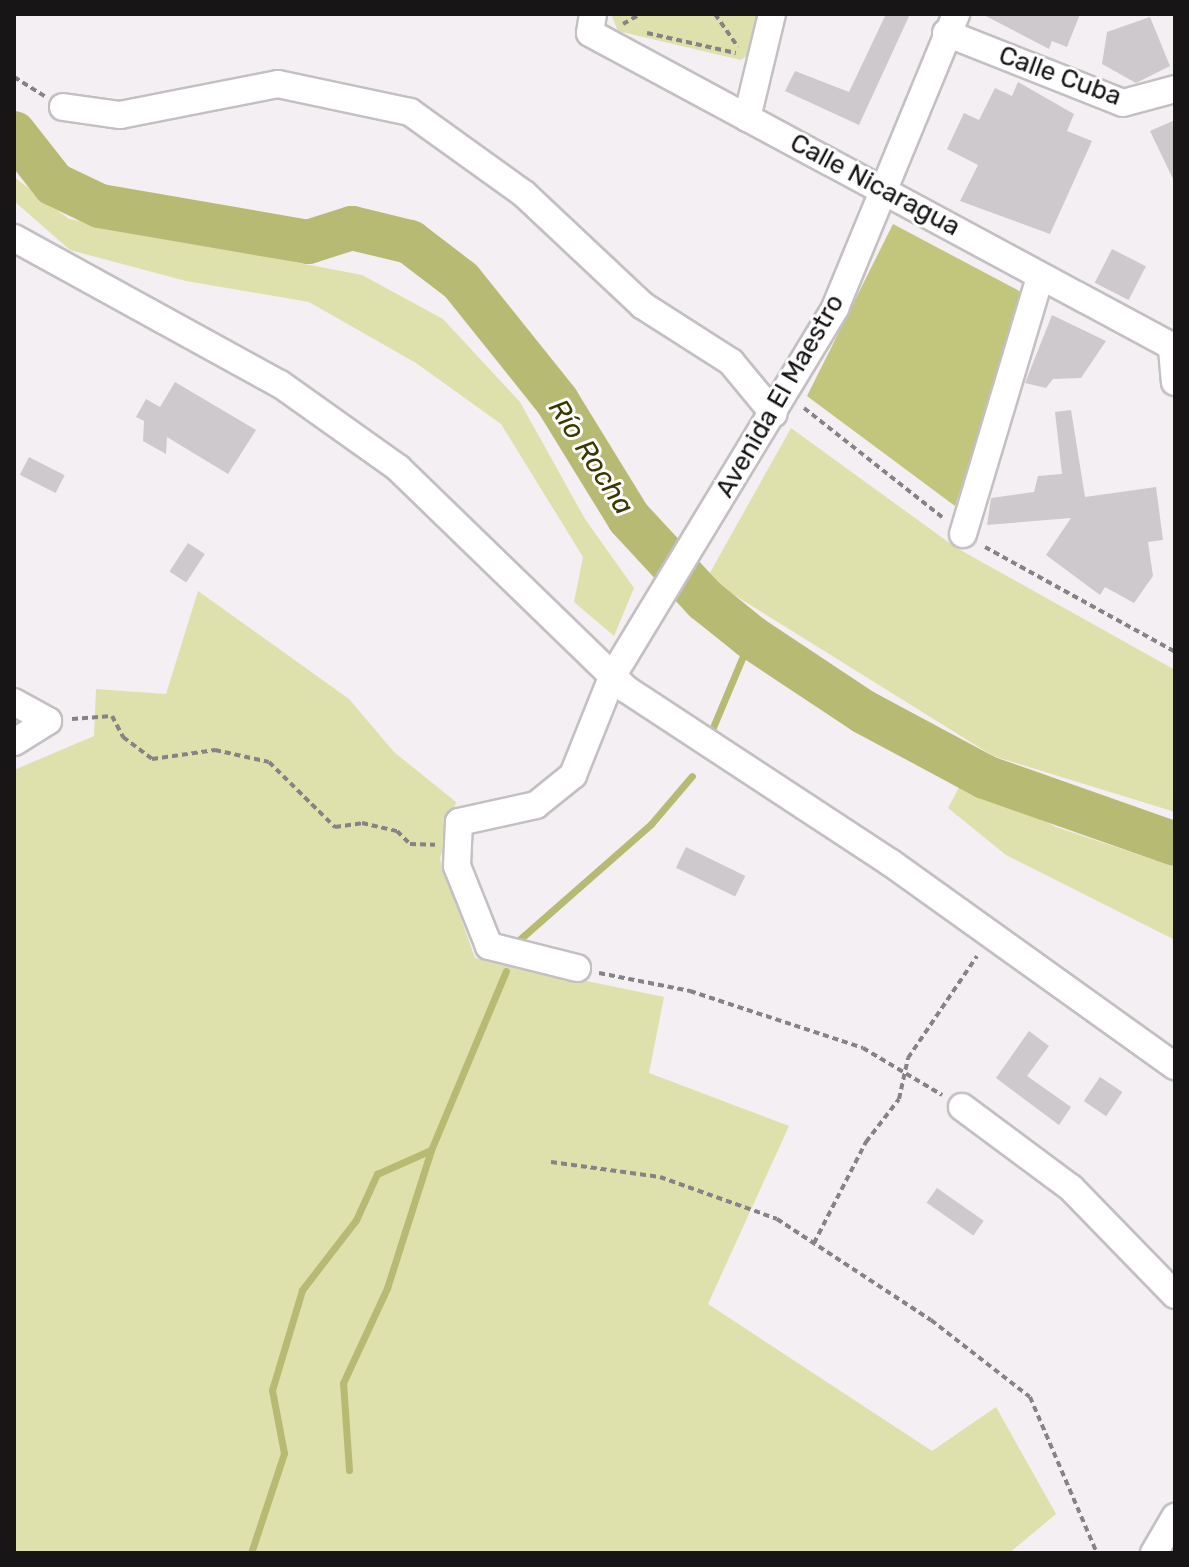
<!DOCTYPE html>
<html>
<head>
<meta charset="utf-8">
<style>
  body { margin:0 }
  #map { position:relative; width:1189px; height:1567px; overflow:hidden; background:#f3eff2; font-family:Rubik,sans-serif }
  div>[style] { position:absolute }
  .green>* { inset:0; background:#dee1ac }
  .forest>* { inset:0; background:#c2c57c }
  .stream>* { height:7px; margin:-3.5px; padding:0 3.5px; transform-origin:3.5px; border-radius:3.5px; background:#b7ba72 }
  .river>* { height:44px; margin:-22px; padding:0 22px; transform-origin:22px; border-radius:22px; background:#b7ba72 }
  .building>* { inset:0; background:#cdc9cc; transform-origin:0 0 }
  .path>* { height:4px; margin-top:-2px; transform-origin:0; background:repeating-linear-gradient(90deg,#868385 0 6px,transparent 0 10px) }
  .roads { filter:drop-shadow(2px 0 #c4bfc2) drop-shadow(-2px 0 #c4bfc2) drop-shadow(0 2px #c4bfc2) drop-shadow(0 -2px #c4bfc2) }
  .minor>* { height:26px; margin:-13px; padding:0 13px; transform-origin:13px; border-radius:13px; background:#fff }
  span { translate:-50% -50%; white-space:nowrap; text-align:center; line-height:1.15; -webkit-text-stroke:6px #fff; paint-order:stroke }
  .street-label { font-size:26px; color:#171516 }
  .water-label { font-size:28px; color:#383800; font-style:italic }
  .frame { position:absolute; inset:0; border:16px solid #171516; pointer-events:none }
</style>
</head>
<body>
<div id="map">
  <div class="green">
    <div style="clip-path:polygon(611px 14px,760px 14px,751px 53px,741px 60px,618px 31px)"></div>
    <div style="clip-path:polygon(14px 177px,69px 219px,362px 275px,443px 319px,520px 402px,585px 519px,634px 588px,614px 636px,574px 602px,583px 557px,501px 424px,416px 363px,309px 302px,186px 281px,70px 250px,14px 201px)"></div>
    <div style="clip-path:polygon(791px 428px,955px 547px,1175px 670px,1175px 812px,993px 756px,707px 578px)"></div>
    <div style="clip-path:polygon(198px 591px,349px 699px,394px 752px,456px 802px,440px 859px,475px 958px,664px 997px,649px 1073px,789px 1126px,708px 1304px,932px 1451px,996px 1407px,1056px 1514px,1009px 1553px,14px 1553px,14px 770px,94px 736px,96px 689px,166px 694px)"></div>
    <div style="clip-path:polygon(963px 780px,1056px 827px,1175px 867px,1175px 940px,1006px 855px,948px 808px)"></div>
  </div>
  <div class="forest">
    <div style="clip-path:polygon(893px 224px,1023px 293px,955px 506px,807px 396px)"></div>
  </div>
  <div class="stream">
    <div style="left:711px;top:732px;width:103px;rotate:-67.2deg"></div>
    <div style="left:519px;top:940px;width:176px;rotate:-41.3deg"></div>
    <div style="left:651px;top:824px;width:63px;rotate:-49.5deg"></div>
    <div style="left:349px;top:1470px;width:87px;rotate:-93.9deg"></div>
    <div style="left:343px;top:1383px;width:105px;rotate:-65.1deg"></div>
    <div style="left:387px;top:1288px;width:145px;rotate:-72.3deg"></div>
    <div style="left:251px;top:1553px;width:105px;rotate:-71.7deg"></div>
    <div style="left:284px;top:1453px;width:64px;rotate:-100.8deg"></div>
    <div style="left:272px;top:1390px;width:104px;rotate:-73.3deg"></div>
    <div style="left:302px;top:1290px;width:88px;rotate:-52.4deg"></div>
    <div style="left:356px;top:1220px;width:51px;rotate:-65.5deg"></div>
    <div style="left:377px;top:1174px;width:59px;rotate:-24deg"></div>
    <div style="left:431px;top:1150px;width:194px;rotate:-67.3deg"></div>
  </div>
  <div class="river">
    <div style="left:14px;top:133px;width:65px;rotate:51.9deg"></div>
    <div style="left:54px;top:184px;width:51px;rotate:25.6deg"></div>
    <div style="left:100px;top:206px;width:211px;rotate:9.8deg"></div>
    <div style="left:308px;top:242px;width:46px;rotate:-17.7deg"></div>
    <div style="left:352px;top:228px;width:60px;rotate:13.6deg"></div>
    <div style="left:410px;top:242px;width:64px;rotate:37.4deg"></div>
    <div style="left:461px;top:281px;width:154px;rotate:51.3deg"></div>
    <div style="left:557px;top:401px;width:137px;rotate:58.4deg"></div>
    <div style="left:629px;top:518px;width:112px;rotate:47.2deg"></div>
    <div style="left:705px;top:600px;width:59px;rotate:38.8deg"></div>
    <div style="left:751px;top:637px;width:136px;rotate:33.6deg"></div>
    <div style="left:864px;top:712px;width:137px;rotate:28.2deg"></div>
    <div style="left:985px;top:777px;width:201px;rotate:19.4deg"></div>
  </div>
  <div class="building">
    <div style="clip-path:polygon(886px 14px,910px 14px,859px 125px,785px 91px,795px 71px,849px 92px)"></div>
    <div style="clip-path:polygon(982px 14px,1080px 14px,1067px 47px,1052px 41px,1049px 49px)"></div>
    <div style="clip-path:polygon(1150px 17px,1170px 66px,1136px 83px,1102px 64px,1107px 32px)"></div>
    <div style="clip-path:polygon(1018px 82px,1074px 114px,1067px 131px,1092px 141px,1050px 234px,960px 201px,978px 165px,947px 149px,964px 113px,979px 120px,995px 88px,1012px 96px)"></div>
    <div style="clip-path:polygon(1175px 120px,1175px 183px,1150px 131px)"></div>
    <div style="left:1112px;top:249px;width:38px;height:38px;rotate:27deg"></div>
    <div style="clip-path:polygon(1052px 315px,1106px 341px,1081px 378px,1053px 379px,1046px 388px,1025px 383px)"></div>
    <div style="clip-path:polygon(175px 382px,256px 430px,228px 474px,167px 437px,166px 454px,143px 441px,144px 421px,136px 417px,146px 399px,160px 407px)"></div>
    <div style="clip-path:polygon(1071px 410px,1085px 497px,1156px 487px,1163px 540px,1148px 542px,1153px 576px,1134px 603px,1105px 587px,1100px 595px,1046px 555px,1071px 518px,987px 525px,991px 498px,1034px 492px,1038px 476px,1062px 474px,1055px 412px)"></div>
    <div style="left:29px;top:457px;width:40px;height:20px;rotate:27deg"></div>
    <div style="left:188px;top:543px;width:20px;height:34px;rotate:33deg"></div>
    <div style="left:686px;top:847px;width:66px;height:23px;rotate:26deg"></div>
    <div style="clip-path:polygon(1029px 1031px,1049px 1046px,1027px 1076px,1071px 1107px,1059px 1125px,996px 1078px)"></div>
    <div style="left:1100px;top:1077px;width:27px;height:29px;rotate:34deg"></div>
    <div style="left:937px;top:1188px;width:57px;height:18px;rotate:35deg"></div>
  </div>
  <div class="path">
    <div style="left:715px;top:14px;width:40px;rotate:55.1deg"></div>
    <div style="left:623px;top:24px;width:20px;rotate:-30deg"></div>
    <div style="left:647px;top:33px;width:91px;rotate:12.7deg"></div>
    <div style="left:14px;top:77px;width:36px;rotate:32deg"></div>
    <div style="left:804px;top:408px;width:176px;rotate:38.3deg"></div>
    <div style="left:985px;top:547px;width:217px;rotate:28.9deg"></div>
    <div style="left:72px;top:719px;width:40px;rotate:-4.3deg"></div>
    <div style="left:112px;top:716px;width:24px;rotate:62deg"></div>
    <div style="left:123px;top:737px;width:36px;rotate:37deg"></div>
    <div style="left:152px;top:759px;width:64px;rotate:-8.1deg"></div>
    <div style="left:215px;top:750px;width:55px;rotate:12.5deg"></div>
    <div style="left:269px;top:762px;width:93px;rotate:44.6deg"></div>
    <div style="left:335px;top:827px;width:27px;rotate:-8deg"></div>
    <div style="left:362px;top:823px;width:36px;rotate:13deg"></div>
    <div style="left:397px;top:831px;width:18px;rotate:45deg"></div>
    <div style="left:410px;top:844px;width:25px;rotate:2deg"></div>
    <div style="left:599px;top:973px;width:93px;rotate:11.2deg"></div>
    <div style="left:690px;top:991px;width:182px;rotate:18.2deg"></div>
    <div style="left:863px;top:1048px;width:92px;rotate:30.7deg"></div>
    <div style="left:551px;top:1162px;width:110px;rotate:7.8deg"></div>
    <div style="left:660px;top:1177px;width:124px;rotate:19.7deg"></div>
    <div style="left:777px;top:1219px;width:184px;rotate:33.3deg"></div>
    <div style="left:931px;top:1320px;width:125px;rotate:37.9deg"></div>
    <div style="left:1030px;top:1397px;width:170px;rotate:66.8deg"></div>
    <div style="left:814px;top:1243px;width:114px;rotate:-62.8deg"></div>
    <div style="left:866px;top:1142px;width:54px;rotate:-52.5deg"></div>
    <div style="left:899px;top:1099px;width:42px;rotate:-77.6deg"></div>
    <div style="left:908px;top:1058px;width:123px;rotate:-55.9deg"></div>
  </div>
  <div class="roads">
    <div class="minor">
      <div style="left:593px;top:14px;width:19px;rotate:99deg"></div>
      <div style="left:590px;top:33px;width:664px;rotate:28.3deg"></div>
      <div style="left:946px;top:33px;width:190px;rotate:21.6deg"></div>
      <div style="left:1123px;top:103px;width:54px;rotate:-15.1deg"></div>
      <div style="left:63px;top:107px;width:58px;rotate:8deg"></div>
      <div style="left:120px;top:115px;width:161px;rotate:-11.1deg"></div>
      <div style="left:278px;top:84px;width:135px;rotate:12deg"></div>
      <div style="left:410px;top:112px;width:140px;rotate:35.7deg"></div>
      <div style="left:524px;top:194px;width:162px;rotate:43.2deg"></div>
      <div style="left:642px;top:305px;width:106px;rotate:32.6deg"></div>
      <div style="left:731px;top:362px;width:67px;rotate:50.4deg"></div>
      <div style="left:747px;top:118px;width:107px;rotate:-76.5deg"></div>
      <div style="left:14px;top:238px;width:303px;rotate:28.8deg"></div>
      <div style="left:280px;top:384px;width:145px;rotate:35.4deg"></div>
      <div style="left:398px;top:468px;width:318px;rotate:44.1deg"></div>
      <div style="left:626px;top:689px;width:317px;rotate:33.3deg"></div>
      <div style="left:891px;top:863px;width:349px;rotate:35.6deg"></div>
      <div style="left:1172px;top:349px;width:33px;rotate:85deg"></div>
      <div style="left:963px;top:534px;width:268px;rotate:-73.3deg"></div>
      <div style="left:14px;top:702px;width:39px;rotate:29deg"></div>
      <div style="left:48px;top:721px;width:40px;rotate:148deg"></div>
      <div style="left:577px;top:968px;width:91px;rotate:-166deg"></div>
      <div style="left:489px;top:946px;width:86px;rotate:-111.8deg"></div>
      <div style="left:457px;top:866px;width:44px;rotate:-87.4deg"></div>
      <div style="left:459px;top:822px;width:79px;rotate:-12.4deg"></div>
      <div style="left:536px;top:805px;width:48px;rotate:-39deg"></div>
      <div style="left:573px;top:775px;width:108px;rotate:-68.2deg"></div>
      <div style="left:613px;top:675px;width:429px;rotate:-58.8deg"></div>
      <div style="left:835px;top:308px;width:318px;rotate:-67.6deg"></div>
      <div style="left:962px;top:1107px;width:136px;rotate:36.6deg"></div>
      <div style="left:1071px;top:1188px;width:149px;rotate:45.8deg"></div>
      <div style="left:1154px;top:1553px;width:42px;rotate:-59.7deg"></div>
    </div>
  </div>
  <div class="street-label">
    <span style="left:1060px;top:76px;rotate:20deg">Calle Cuba</span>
    <span style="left:875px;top:185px;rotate:28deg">Calle Nicaragua</span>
    <span style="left:780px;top:396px;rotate:-60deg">Avenida El Maestro</span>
  </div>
  <div class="water-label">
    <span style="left:591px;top:457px;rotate:57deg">Río Rocha</span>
  </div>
  <div class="frame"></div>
</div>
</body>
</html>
